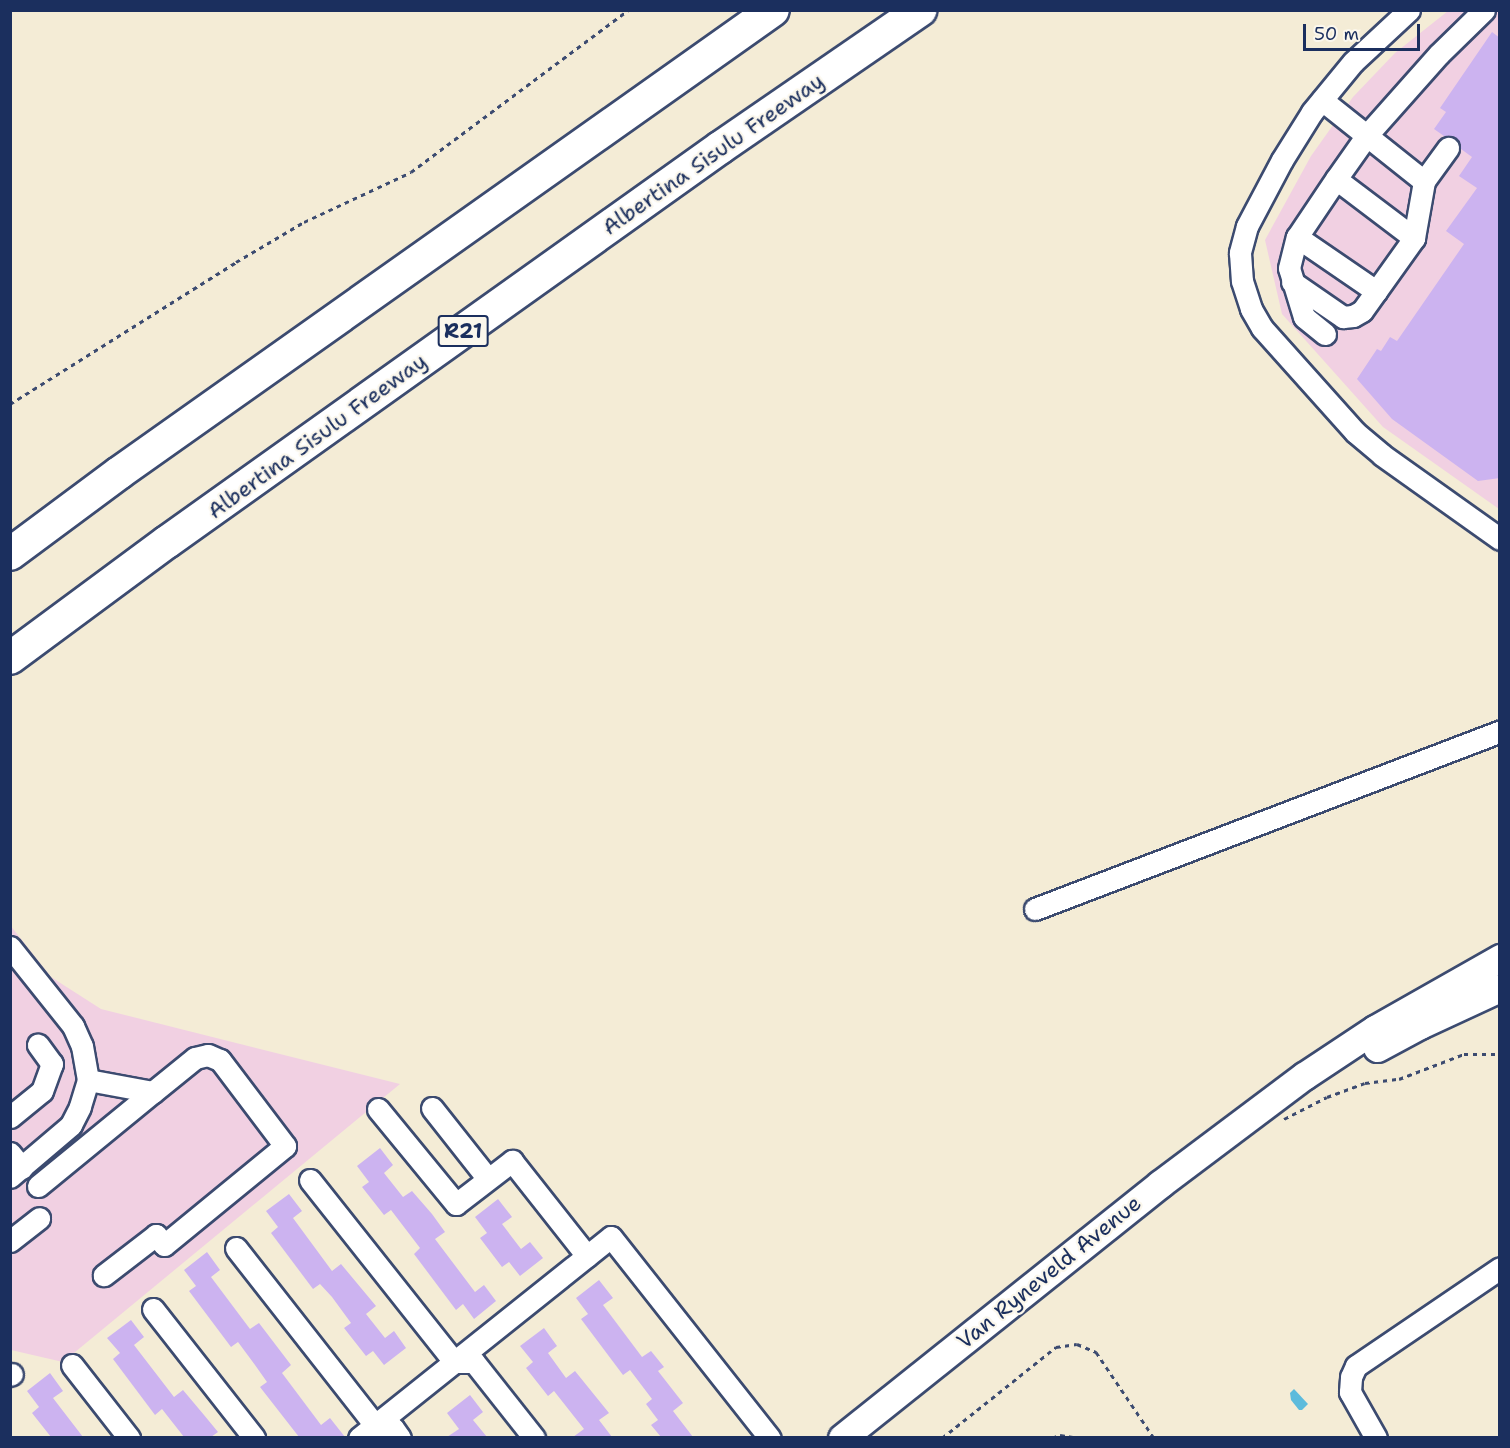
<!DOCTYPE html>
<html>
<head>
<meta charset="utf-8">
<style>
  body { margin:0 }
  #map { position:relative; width:1510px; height:1448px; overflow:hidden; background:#f4ecd6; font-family:"Shantell Sans",sans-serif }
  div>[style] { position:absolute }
  .built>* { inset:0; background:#f1d0e2 }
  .water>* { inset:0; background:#5dbbdc }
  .building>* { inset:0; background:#ccb3f0 }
  .path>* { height:3px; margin-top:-1.5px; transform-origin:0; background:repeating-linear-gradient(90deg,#3c4b70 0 4.5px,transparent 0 9px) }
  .roads { filter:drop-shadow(2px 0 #3c4b70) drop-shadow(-2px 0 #3c4b70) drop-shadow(0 2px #3c4b70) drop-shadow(0 -2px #3c4b70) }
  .minor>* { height:21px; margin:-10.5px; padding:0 10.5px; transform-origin:10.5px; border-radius:10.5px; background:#fff }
  .major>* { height:27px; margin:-13.5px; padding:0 13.5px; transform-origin:13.5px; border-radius:13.5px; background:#fff }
  .highway>* { height:32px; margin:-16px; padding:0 16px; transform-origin:16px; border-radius:16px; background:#fff }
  span { translate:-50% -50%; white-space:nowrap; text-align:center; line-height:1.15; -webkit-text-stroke:4.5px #fbf7ec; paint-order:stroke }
  .shield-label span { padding:2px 4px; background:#fbf7ec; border:2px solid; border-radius:4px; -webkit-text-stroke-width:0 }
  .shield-label { font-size:21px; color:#1b2f5e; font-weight:700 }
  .street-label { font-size:22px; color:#1b2f5e }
  .frame { position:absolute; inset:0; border:12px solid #1b2f5e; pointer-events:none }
  .scale { position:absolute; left:1303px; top:24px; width:117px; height:27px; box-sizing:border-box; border:3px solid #1b2f5e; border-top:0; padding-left:8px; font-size:18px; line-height:21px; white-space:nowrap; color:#1b2f5e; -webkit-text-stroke:4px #fbf7ec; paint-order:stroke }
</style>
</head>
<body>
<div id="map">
  <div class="built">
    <div style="clip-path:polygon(1448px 11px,1499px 11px,1499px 509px,1383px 427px,1282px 314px,1265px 240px,1311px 156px,1353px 97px,1395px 53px)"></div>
    <div style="clip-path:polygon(10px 925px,51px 977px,101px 1009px,400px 1084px,63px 1362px,11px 1350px)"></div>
  </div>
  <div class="water">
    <div style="clip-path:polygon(1294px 1389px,1308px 1404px,1302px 1410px,1299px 1410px,1291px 1400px,1290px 1393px)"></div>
  </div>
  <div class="building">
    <div style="clip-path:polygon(1492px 32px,1500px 38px,1500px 478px,1478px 481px,1392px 419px,1357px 379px,1377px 349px,1381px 351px,1390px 337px,1397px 341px,1464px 244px,1446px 231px,1477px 188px,1459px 176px,1472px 157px,1461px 149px,1456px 138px,1444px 136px,1434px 129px,1446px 112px,1440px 108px)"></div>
    <div style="clip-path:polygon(380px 1148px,393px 1165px,384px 1173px,403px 1197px,412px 1191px,432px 1214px,445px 1232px,435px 1239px,475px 1292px,484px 1285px,496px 1301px,474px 1319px,463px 1304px,456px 1310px,414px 1254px,420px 1248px,391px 1210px,384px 1215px,362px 1187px,369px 1182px,357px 1166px)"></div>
    <div style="clip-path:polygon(289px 1194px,302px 1211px,293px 1218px,332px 1271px,341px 1264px,376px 1306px,366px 1314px,385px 1338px,394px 1331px,406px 1348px,384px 1365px,373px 1351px,366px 1356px,344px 1328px,351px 1323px,332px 1297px,320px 1284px,313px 1289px,271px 1233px,278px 1227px,266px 1211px)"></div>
    <div style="clip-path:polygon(498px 1199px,512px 1217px,502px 1224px,521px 1249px,530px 1242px,543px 1258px,520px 1276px,509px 1262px,502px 1267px,480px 1238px,487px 1233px,475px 1217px)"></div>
    <div style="clip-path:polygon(207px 1252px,220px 1270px,211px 1277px,250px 1329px,259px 1323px,291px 1365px,282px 1373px,321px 1425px,330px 1418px,345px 1437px,299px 1437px,260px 1387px,267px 1382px,255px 1365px,238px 1342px,231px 1347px,189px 1291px,196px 1286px,184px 1270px)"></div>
    <div style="clip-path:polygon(599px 1280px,613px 1298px,603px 1305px,642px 1357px,651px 1351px,664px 1367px,658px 1371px,683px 1403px,673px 1411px,693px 1437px,661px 1437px,651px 1425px,658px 1420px,646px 1404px,652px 1399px,630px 1370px,623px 1375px,581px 1319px,588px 1314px,576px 1298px)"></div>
    <div style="clip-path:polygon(131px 1320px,144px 1337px,134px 1345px,174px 1397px,183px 1390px,204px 1415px,218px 1432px,211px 1437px,184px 1437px,162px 1409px,155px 1415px,113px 1359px,120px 1353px,107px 1338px)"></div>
    <div style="clip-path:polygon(544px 1328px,557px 1346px,548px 1353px,566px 1378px,575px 1371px,609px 1413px,599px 1420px,612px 1437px,573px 1437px,584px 1429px,554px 1391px,548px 1396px,526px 1368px,533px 1362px,520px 1346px)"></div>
    <div style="clip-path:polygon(50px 1373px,63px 1391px,53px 1398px,83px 1437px,51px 1437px,32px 1413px,39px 1407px,27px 1391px)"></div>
    <div style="clip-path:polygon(470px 1395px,483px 1412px,473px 1420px,487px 1437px,447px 1437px,459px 1429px,447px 1413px)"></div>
  </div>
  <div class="path">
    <div style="left:10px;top:404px;width:267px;rotate:-32.1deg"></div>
    <div style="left:236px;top:262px;width:79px;rotate:-30.5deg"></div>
    <div style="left:304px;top:222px;width:118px;rotate:-25deg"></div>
    <div style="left:411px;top:172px;width:271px;rotate:-36.7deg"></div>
    <div style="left:1284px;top:1119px;width:48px;rotate:-27.1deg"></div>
    <div style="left:1327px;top:1097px;width:40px;rotate:-20.2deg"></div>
    <div style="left:1365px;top:1083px;width:34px;rotate:-7deg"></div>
    <div style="left:1399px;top:1079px;width:70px;rotate:-21deg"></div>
    <div style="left:1464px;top:1054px;width:36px"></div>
    <div style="left:942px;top:1438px;width:146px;rotate:-38.6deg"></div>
    <div style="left:1056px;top:1347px;width:21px;rotate:-8deg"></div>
    <div style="left:1077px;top:1344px;width:21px;rotate:23deg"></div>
    <div style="left:1096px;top:1352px;width:104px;rotate:56deg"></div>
    <div style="left:1052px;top:1438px;width:9px;rotate:-21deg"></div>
    <div style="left:1060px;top:1435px;width:18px;rotate:9deg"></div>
  </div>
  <div class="roads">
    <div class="minor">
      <div style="left:1409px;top:10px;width:76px;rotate:137.1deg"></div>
      <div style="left:1353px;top:62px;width:65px;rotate:129.4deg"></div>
      <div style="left:1312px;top:112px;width:57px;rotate:122deg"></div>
      <div style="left:1282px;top:160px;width:75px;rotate:117.9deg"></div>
      <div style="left:1247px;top:226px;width:28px;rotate:105deg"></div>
      <div style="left:1240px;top:253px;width:28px;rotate:86deg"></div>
      <div style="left:1242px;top:281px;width:29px;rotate:72deg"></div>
      <div style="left:1251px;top:309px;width:22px;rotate:60deg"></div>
      <div style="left:1262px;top:328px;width:140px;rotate:48.2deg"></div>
      <div style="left:1355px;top:432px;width:35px;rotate:40deg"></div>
      <div style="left:1382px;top:455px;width:145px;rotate:35.4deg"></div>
      <div style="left:1322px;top:100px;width:130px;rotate:38.5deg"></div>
      <div style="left:1336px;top:179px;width:54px;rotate:-54.8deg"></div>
      <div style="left:1367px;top:135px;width:108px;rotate:-48.4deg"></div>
      <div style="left:1439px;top:54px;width:63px;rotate:-44.4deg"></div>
      <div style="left:1297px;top:237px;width:96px;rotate:34.4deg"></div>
      <div style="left:1292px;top:282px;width:62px;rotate:34.5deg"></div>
      <div style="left:1343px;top:317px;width:10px;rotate:-6deg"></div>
      <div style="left:1353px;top:316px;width:10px;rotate:-29deg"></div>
      <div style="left:1362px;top:311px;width:90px;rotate:-54.5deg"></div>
      <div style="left:1414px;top:238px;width:58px;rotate:-80deg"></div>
      <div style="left:1424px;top:181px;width:41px;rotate:-54deg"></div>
      <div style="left:1325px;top:334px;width:27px;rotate:-141deg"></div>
      <div style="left:1304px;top:317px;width:51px;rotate:-107deg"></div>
      <div style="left:1289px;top:268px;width:32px;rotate:-76deg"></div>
      <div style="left:1297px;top:237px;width:70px;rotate:-56.1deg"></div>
      <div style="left:1336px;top:179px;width:98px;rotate:37.1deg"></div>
      <div style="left:1035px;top:909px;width:498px;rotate:-20.9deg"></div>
      <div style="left:10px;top:947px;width:101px;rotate:51.4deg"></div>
      <div style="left:73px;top:1026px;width:22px;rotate:66deg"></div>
      <div style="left:82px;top:1046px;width:35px;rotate:80deg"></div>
      <div style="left:88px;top:1080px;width:28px;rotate:107deg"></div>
      <div style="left:80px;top:1107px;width:20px;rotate:117deg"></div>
      <div style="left:71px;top:1125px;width:80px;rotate:139.6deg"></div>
      <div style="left:88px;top:1080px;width:66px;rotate:10.5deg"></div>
      <div style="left:153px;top:1092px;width:54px;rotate:-39deg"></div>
      <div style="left:195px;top:1058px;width:13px;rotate:-13deg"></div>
      <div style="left:208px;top:1055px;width:13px;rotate:23deg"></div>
      <div style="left:220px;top:1060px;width:108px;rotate:52.9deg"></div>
      <div style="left:285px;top:1146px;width:156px;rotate:140.7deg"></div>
      <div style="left:164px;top:1245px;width:13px;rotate:-129deg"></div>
      <div style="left:156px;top:1235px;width:66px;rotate:142.4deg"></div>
      <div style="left:432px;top:1108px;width:90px;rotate:51.7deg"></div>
      <div style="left:378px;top:1109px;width:123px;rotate:50.6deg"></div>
      <div style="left:456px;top:1204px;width:71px;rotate:-37.5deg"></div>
      <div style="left:512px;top:1161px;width:121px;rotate:51.7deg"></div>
      <div style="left:10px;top:1117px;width:41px;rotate:-39.1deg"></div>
      <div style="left:42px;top:1091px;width:29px;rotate:-70deg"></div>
      <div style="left:52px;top:1064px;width:24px;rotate:-126deg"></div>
      <div style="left:10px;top:1153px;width:19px;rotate:51deg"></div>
      <div style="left:310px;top:1180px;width:232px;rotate:51.6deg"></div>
      <div style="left:454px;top:1362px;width:20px"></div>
      <div style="left:474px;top:1362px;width:97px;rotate:51.7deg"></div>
      <div style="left:38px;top:1186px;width:149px;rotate:-39.3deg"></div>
      <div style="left:10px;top:1241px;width:37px;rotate:-38deg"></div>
      <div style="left:236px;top:1248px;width:225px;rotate:51.9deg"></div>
      <div style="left:375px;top:1425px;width:18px;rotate:9deg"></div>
      <div style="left:393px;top:1428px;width:12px;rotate:55deg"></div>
      <div style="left:153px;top:1309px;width:164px;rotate:51.9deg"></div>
      <div style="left:72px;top:1365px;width:93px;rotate:52deg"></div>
      <div style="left:10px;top:1375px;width:2px;rotate:-27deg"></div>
      <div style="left:359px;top:1438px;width:322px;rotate:-38.6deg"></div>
      <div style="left:611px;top:1237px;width:256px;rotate:51.7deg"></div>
      <div style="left:1376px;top:1438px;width:53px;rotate:-119.5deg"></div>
      <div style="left:1350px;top:1392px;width:15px;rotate:-86deg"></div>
      <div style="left:1351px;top:1377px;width:12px;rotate:-66deg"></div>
      <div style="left:1356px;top:1366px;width:174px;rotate:-34.2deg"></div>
    </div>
    <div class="major">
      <div style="left:1377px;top:1048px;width:49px;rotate:-28.1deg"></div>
      <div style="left:1420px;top:1025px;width:88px;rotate:-24.8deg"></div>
      <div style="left:842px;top:1438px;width:407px;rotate:-38.6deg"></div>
      <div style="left:1160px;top:1184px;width:180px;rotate:-36.9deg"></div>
      <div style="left:1304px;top:1076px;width:85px;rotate:-33.5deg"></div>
      <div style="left:1375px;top:1029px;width:144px;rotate:-29.6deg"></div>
    </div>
    <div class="highway">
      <div style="left:10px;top:554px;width:136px;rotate:-36.6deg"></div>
      <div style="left:119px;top:473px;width:801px;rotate:-35.3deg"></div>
      <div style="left:10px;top:658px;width:195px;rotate:-36.5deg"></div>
      <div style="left:167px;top:542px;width:680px;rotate:-35.49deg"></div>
      <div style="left:721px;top:147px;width:242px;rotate:-34.5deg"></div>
    </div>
  </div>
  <div class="shield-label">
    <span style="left:463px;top:331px">R21</span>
  </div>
  <div class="street-label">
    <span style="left:713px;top:154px;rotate:-35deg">Albertina Sisulu Freeway</span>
    <span style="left:317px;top:436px;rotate:-36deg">Albertina Sisulu Freeway</span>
    <span style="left:1049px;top:1272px;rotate:-39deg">Van Ryneveld Avenue</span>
  </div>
  <div class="frame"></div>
  <div class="scale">50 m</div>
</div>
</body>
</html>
